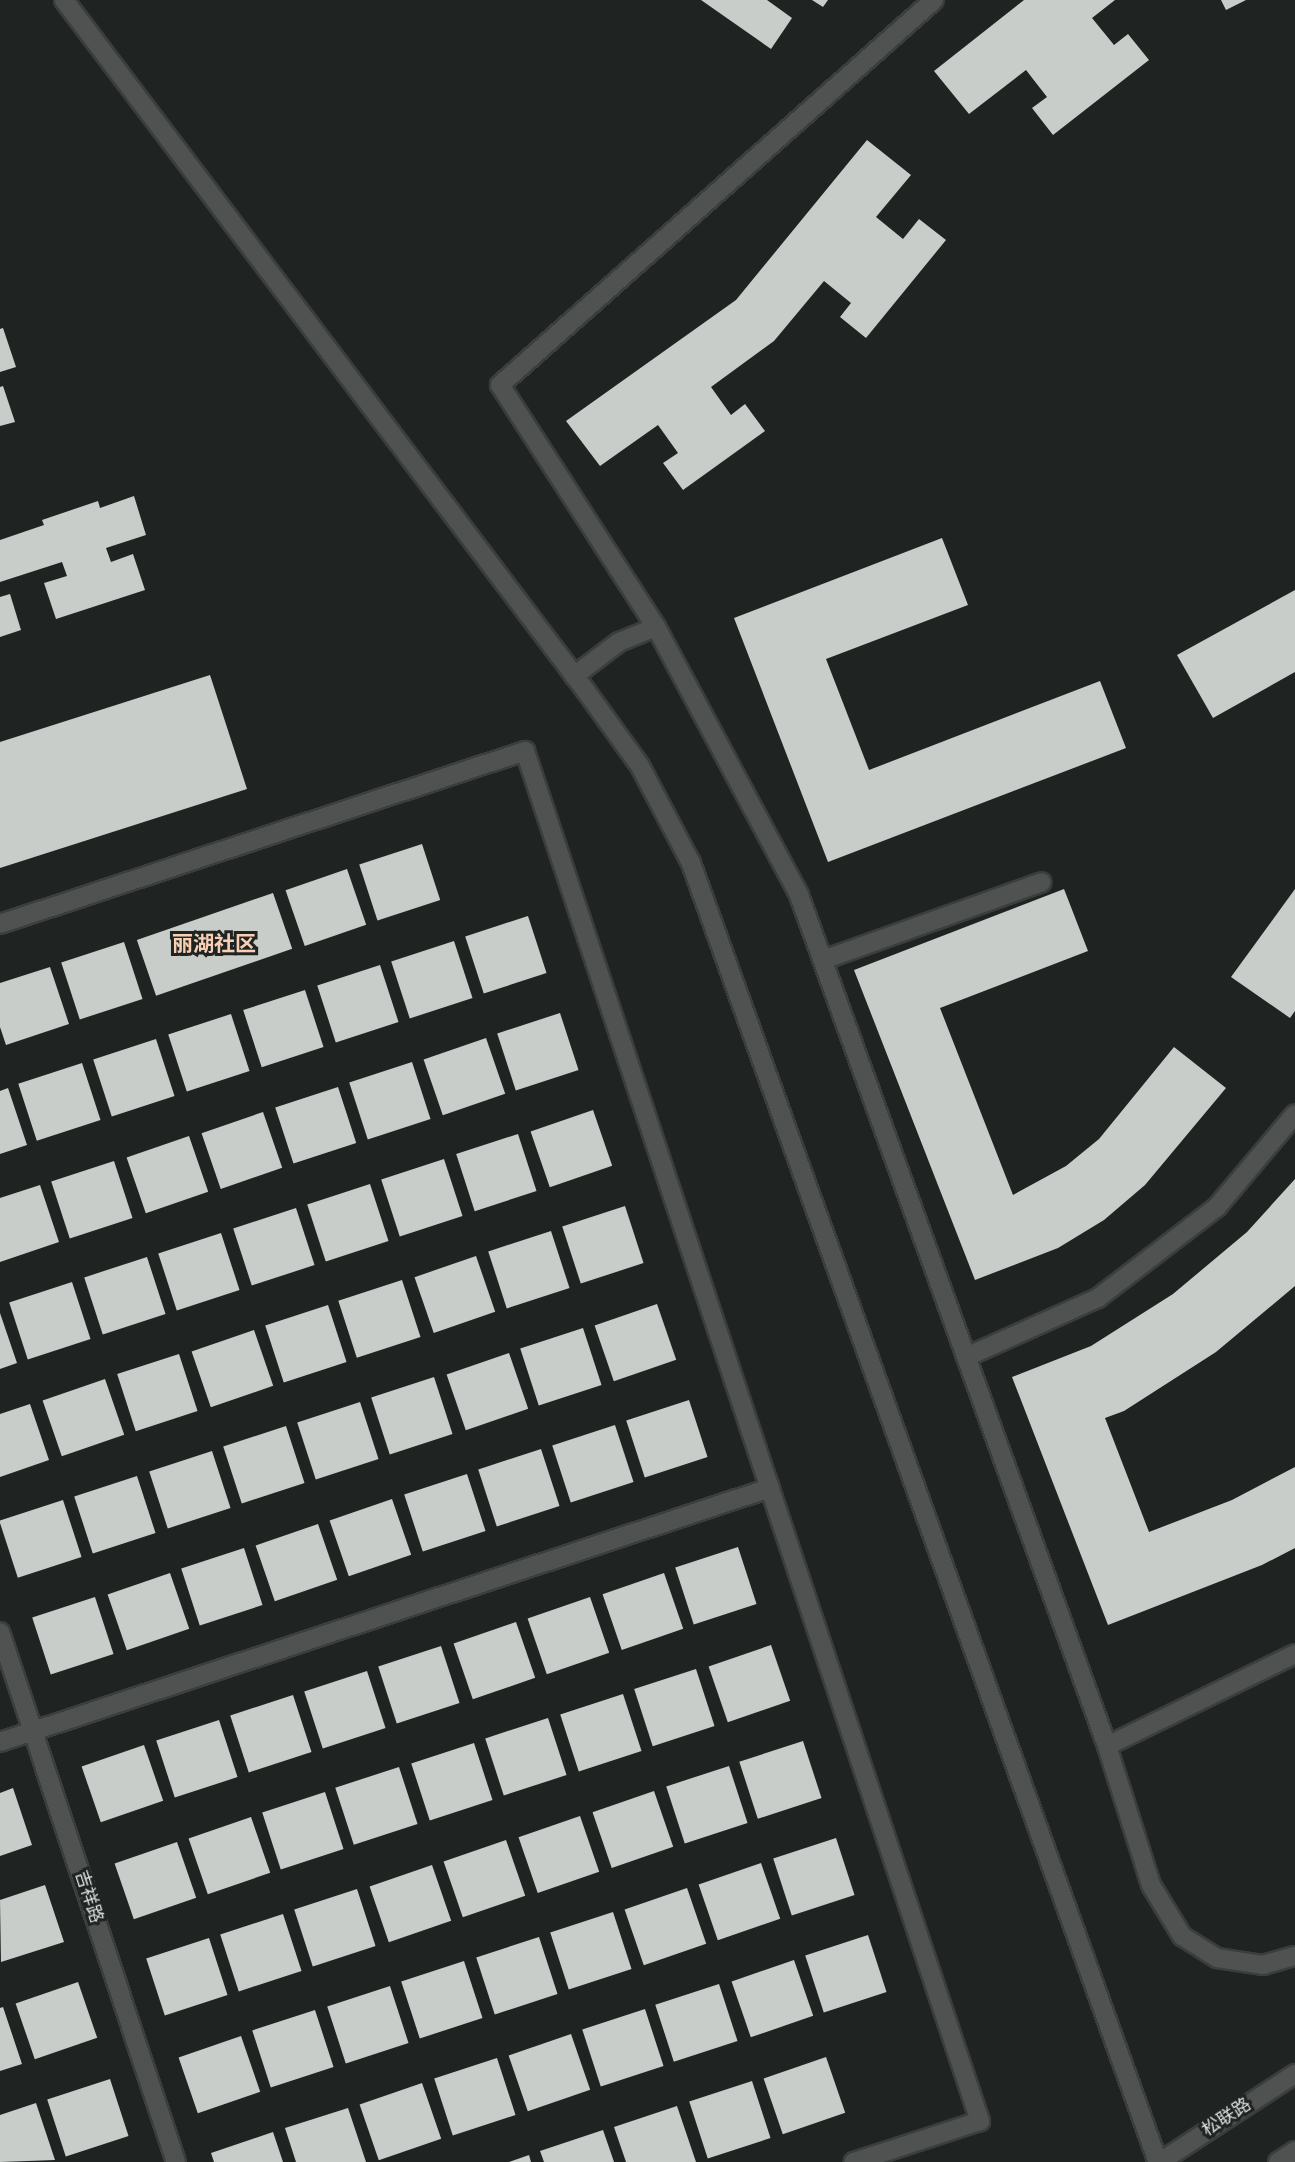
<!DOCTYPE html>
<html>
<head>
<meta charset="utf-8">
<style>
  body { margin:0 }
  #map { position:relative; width:1295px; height:2162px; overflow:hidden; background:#1f2423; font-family:"Source Sans 3","Noto Sans SC",sans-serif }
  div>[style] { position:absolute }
  .building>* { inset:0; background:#c8cdca; transform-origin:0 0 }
  .roads { filter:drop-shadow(2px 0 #3a3e3d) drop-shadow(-2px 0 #3a3e3d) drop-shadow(0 2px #3a3e3d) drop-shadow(0 -2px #3a3e3d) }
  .minor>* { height:18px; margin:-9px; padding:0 9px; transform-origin:9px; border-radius:9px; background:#505252 }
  span { translate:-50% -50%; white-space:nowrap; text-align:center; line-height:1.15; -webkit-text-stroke:6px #1f2423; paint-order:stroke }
  .street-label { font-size:18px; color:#dee1e0 }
  .quarter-label { font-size:21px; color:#f8cfb3; font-weight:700 }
</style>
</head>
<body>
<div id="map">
  <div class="building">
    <div style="clip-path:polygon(701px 0,767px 0,792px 18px,771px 49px)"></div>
    <div style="clip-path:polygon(812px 0,828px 0,823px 7px)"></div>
    <div style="clip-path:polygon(1024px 0,1115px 0,1092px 18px,1114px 45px,1128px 34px,1149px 60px,1053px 135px,1032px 108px,1047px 97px,1026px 70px,969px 114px,934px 71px)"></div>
    <div style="clip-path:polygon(1221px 0,1246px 0,1226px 10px)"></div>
    <div style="clip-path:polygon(867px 140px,911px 175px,876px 217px,903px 239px,919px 219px,946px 240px,866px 338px,840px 317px,851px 303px,824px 281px,774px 341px,711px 387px,731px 415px,745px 404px,765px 431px,683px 490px,663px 463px,678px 453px,658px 425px,600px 466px,566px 421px,736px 300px)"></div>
    <div style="clip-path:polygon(3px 328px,16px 367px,0 372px,0 329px)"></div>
    <div style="clip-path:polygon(3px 386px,15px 422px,0 426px,0 387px)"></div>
    <div style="clip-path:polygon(134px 496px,146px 535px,106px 548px,111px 562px,133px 554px,145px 590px,56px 619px,44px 583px,67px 576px,62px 562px,0 582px,0 540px,44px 525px,42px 520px,98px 501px,100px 508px)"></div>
    <div style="clip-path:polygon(942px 538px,968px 605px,826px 659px,869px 770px,1100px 681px,1126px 748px,828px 862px,734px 618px)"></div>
    <div style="clip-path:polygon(1295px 590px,1295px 672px,1213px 718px,1177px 655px)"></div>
    <div style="clip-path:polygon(10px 594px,21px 630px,0 637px,0 597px)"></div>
    <div style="clip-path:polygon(210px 675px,247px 789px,0 868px,0 742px)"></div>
    <div style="left:422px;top:844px;width:59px;height:66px;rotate:72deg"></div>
    <div style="left:347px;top:869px;width:59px;height:65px;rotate:71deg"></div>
    <div style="clip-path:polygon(1064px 889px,1088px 951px,940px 1008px,1013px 1195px,1066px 1166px,1099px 1139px,1174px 1047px,1226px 1088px,1145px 1185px,1104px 1220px,1058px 1248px,975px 1280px,854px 970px)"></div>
    <div style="clip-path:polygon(1295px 889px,1295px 1011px,1290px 1018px,1231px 977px)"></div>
    <div style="left:273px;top:893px;width:59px;height:144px;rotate:71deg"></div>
    <div style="left:528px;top:916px;width:60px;height:66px;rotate:72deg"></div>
    <div style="left:454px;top:941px;width:60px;height:66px;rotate:72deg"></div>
    <div style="left:124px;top:942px;width:60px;height:66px;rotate:72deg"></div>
    <div style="left:380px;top:965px;width:60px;height:66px;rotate:72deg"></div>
    <div style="clip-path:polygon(50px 967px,69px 1024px,6px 1045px,0 1027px,0 983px)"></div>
    <div style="left:305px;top:990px;width:60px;height:65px;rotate:72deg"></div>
    <div style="left:560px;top:1013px;width:60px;height:66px;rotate:72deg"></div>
    <div style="left:231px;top:1014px;width:60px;height:66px;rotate:72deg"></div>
    <div style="left:486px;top:1038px;width:59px;height:66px;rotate:71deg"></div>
    <div style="left:156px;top:1039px;width:60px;height:66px;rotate:72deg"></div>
    <div style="left:412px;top:1062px;width:60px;height:66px;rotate:72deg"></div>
    <div style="left:82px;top:1063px;width:60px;height:67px;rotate:72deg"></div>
    <div style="left:338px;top:1087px;width:59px;height:66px;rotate:72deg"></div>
    <div style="clip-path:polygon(8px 1088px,27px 1145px,0 1154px,0 1091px)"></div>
    <div style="left:593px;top:1110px;width:59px;height:66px;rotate:71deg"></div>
    <div style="left:263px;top:1112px;width:59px;height:65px;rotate:71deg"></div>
    <div style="left:518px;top:1134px;width:60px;height:65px;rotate:72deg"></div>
    <div style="left:189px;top:1136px;width:59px;height:66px;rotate:71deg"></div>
    <div style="left:444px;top:1159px;width:60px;height:66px;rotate:72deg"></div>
    <div style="left:114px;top:1161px;width:60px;height:66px;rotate:72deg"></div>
    <div style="clip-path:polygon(1295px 1179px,1295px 1286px,1216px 1352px,1124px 1411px,1105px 1418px,1149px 1532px,1232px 1500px,1295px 1467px,1295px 1548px,1262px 1565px,1108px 1625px,1012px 1377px,1091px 1346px,1173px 1294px,1247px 1232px)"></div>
    <div style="left:370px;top:1184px;width:60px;height:66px;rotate:72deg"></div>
    <div style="clip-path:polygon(40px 1185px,59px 1242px,0 1262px,0 1198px)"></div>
    <div style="left:625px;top:1206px;width:60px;height:66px;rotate:72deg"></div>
    <div style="left:296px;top:1208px;width:60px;height:66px;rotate:72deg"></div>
    <div style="left:551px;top:1231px;width:60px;height:66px;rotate:72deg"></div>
    <div style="left:221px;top:1233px;width:60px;height:66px;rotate:72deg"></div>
    <div style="left:476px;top:1256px;width:59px;height:65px;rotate:71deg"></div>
    <div style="left:147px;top:1257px;width:60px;height:66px;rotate:72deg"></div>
    <div style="left:402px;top:1280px;width:60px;height:67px;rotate:72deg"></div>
    <div style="left:72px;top:1282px;width:60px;height:66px;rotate:72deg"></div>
    <div style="left:657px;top:1304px;width:59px;height:66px;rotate:71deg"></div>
    <div style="left:328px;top:1305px;width:60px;height:66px;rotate:72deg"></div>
    <div style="clip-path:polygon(0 1313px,17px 1363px,0 1369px)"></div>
    <div style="left:583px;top:1328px;width:60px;height:66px;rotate:72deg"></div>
    <div style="left:254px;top:1330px;width:59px;height:66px;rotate:71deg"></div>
    <div style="left:509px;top:1353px;width:59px;height:66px;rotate:71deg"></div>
    <div style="left:179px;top:1354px;width:60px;height:65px;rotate:72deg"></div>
    <div style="left:434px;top:1377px;width:60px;height:66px;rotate:72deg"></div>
    <div style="left:105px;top:1379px;width:59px;height:66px;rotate:71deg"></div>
    <div style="left:689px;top:1400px;width:60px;height:66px;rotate:72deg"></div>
    <div style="left:360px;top:1402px;width:60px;height:66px;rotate:72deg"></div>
    <div style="clip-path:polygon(30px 1404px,49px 1460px,0 1477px,0 1414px)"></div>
    <div style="left:615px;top:1425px;width:60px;height:66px;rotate:72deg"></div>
    <div style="left:286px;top:1426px;width:60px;height:66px;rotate:72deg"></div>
    <div style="left:541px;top:1449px;width:60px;height:66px;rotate:72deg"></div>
    <div style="left:212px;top:1451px;width:60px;height:66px;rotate:72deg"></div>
    <div style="left:467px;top:1474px;width:60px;height:66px;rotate:72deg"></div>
    <div style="left:137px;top:1476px;width:60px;height:66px;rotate:72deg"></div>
    <div style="left:392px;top:1499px;width:59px;height:66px;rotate:71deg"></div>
    <div style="left:63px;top:1500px;width:60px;height:67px;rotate:72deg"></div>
    <div style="left:318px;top:1524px;width:59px;height:66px;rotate:71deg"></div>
    <div style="left:738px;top:1547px;width:60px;height:66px;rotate:72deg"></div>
    <div style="left:244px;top:1548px;width:60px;height:66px;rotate:72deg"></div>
    <div style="left:170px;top:1573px;width:59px;height:66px;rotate:71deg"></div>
    <div style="left:664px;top:1573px;width:59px;height:65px;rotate:71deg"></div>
    <div style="left:95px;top:1597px;width:60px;height:66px;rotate:72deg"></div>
    <div style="left:590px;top:1597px;width:59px;height:66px;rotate:71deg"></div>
    <div style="left:516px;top:1622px;width:59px;height:66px;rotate:71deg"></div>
    <div style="left:771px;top:1645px;width:59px;height:66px;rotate:71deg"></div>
    <div style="left:441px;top:1646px;width:60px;height:66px;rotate:72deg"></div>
    <div style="left:696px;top:1669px;width:60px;height:65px;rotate:72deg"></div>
    <div style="left:367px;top:1671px;width:60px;height:66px;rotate:72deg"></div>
    <div style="left:623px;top:1694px;width:60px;height:66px;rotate:72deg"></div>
    <div style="left:293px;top:1695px;width:60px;height:66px;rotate:72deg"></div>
    <div style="left:548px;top:1718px;width:60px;height:66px;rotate:72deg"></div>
    <div style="left:219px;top:1720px;width:60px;height:66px;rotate:72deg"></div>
    <div style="left:803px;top:1741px;width:60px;height:67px;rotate:72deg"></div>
    <div style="left:474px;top:1743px;width:60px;height:66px;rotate:72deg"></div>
    <div style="left:144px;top:1745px;width:59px;height:66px;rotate:71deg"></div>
    <div style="left:729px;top:1766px;width:60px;height:66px;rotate:72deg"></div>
    <div style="left:399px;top:1767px;width:60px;height:67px;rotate:72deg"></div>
    <div style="clip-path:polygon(13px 1788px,32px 1845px,0 1856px,0 1793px)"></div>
    <div style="left:654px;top:1791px;width:59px;height:65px;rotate:71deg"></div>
    <div style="left:325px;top:1792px;width:60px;height:66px;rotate:72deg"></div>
    <div style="left:580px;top:1816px;width:59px;height:65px;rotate:71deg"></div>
    <div style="left:251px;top:1817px;width:59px;height:66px;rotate:71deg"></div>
    <div style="left:836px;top:1838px;width:60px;height:66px;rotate:72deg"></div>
    <div style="left:506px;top:1840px;width:59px;height:66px;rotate:71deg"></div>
    <div style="left:177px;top:1842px;width:59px;height:66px;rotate:71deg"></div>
    <div style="left:761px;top:1863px;width:59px;height:66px;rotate:71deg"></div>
    <div style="left:432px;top:1865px;width:59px;height:66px;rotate:71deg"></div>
    <div style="clip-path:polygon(45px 1885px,64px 1942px,1px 1962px,0 1900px)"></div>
    <div style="left:687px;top:1888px;width:59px;height:66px;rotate:71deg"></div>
    <div style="left:357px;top:1889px;width:60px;height:66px;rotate:72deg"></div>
    <div style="left:613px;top:1912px;width:60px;height:66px;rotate:72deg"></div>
    <div style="left:283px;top:1914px;width:60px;height:66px;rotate:72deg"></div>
    <div style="left:868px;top:1935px;width:60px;height:66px;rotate:72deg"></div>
    <div style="left:539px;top:1937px;width:60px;height:66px;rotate:72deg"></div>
    <div style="left:209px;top:1938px;width:60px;height:66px;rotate:72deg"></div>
    <div style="left:794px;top:1960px;width:59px;height:66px;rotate:71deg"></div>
    <div style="left:464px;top:1961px;width:60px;height:66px;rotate:72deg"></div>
    <div style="left:78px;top:1982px;width:59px;height:66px;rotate:71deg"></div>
    <div style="left:719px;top:1984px;width:60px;height:67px;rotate:72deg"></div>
    <div style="left:390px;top:1986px;width:60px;height:66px;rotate:72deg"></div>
    <div style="clip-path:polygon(3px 2007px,22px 2064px,0 2071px,0 2008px)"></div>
    <div style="left:645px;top:2009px;width:60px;height:66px;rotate:72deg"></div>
    <div style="left:315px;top:2010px;width:60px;height:66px;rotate:72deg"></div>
    <div style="left:571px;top:2034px;width:59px;height:66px;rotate:71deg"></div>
    <div style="left:241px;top:2036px;width:59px;height:66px;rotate:71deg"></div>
    <div style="left:826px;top:2057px;width:59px;height:66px;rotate:71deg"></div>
    <div style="left:497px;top:2058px;width:60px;height:66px;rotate:72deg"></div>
    <div style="left:110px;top:2079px;width:60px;height:66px;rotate:72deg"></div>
    <div style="left:752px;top:2081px;width:60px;height:66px;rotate:72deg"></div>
    <div style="left:422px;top:2083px;width:59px;height:66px;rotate:71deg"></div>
    <div style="clip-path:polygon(36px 2103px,55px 2160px,0 2162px,0 2115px)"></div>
    <div style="clip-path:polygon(677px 2106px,696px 2162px,626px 2162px,614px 2127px)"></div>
    <div style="clip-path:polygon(348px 2108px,366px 2162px,296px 2162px,285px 2128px)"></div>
    <div style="clip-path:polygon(603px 2130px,614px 2162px,544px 2162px,540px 2151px)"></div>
    <div style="clip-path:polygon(273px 2132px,283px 2162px,214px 2162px,211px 2153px)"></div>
    <div style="clip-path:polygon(529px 2155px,531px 2162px,509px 2162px)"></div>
  </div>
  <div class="roads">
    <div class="minor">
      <div style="left:64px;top:0;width:866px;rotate:52.93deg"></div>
      <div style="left:586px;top:691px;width:92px;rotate:54.2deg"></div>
      <div style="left:640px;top:766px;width:110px;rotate:62.3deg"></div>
      <div style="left:691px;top:863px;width:1380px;rotate:70.23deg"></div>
      <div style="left:656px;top:627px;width:288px;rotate:-122.8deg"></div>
      <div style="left:500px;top:385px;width:580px;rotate:-41.58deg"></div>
      <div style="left:574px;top:676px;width:56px;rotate:-37.1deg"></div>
      <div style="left:619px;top:642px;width:40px;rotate:-22deg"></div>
      <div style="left:656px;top:627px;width:304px;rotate:61.9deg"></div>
      <div style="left:799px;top:895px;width:905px;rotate:70.1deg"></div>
      <div style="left:1107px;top:1746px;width:146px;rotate:72.4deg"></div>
      <div style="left:1151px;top:1885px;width:60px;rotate:58.7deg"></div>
      <div style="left:1182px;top:1936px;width:41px;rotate:32.2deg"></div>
      <div style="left:1217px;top:1958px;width:47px;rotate:8.7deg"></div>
      <div style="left:1263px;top:1965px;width:33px;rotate:-16deg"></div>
      <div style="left:0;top:924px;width:553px;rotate:-18.24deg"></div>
      <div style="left:525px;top:751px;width:1444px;rotate:71.63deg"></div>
      <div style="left:980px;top:2121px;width:133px;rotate:162deg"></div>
      <div style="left:823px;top:960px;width:232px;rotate:-19.6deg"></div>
      <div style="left:966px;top:1357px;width:145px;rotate:-24.1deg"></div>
      <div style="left:1098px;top:1298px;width:150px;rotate:-37.4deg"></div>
      <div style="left:1217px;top:1207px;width:121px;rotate:-50deg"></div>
      <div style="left:0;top:1632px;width:558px;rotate:71.63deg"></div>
      <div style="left:0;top:1742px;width:811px;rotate:-18.26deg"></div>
      <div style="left:1107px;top:1746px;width:209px;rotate:-26.1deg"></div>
      <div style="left:1160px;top:2162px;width:161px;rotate:-33.1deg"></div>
      <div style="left:1278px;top:2162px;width:20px;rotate:-33deg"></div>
    </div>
  </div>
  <div class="street-label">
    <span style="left:88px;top:1897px;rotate:72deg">吉祥路</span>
    <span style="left:1227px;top:2118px;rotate:-33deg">松联路</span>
  </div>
  <div class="quarter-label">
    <span style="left:214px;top:944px">丽湖社区</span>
  </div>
</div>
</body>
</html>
